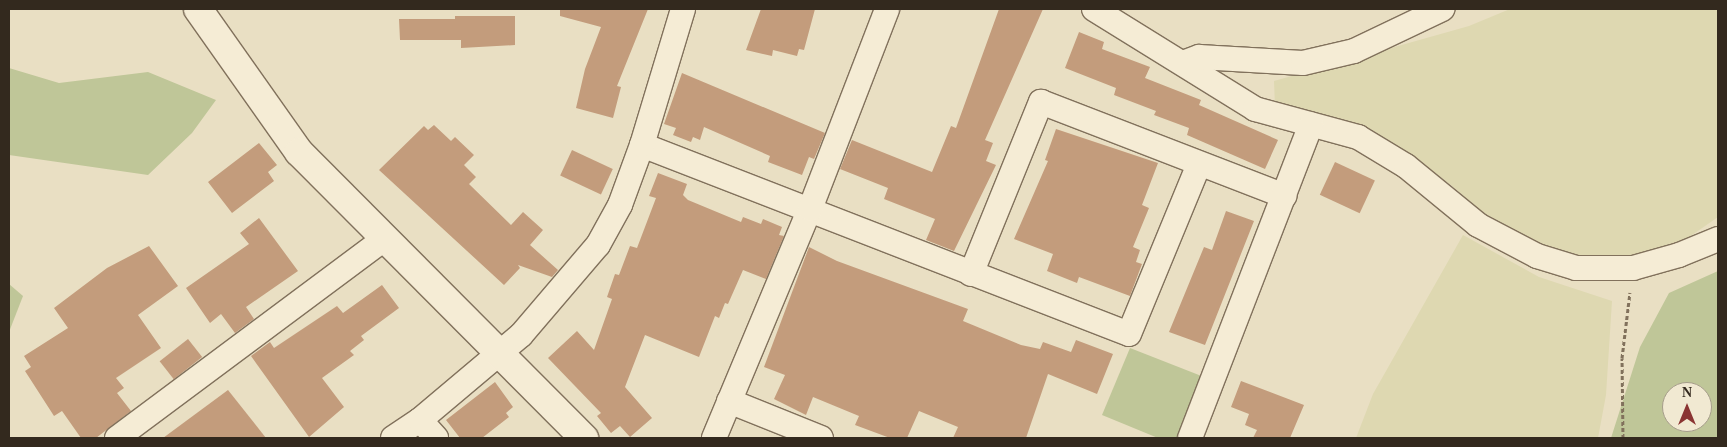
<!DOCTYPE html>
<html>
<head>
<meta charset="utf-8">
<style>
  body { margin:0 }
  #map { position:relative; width:1727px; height:447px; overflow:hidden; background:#e9dfc3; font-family:Georgia,serif }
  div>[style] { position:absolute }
  .farmland>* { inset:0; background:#ded8b1 }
  .green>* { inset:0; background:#bfc698 }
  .building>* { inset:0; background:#c39c7c; transform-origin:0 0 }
  .path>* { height:3px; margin-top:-1.5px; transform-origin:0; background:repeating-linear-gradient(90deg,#81715c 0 4px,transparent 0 6.5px) }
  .roads { filter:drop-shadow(1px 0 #81715c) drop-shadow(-1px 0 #81715c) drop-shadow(0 1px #81715c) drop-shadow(0 -1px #81715c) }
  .street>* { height:24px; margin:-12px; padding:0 12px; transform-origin:12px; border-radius:12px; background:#f5ecd5 }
  .secondary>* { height:28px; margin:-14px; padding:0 14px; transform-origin:14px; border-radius:14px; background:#f5ecd5 }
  span { translate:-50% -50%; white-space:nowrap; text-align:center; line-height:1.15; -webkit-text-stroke:4.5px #f1e9d2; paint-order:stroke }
  .frame { position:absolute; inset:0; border:10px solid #33291e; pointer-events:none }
  .north { position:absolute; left:1662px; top:382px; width:50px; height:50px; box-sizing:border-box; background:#f1e9d2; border:1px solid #a59c8a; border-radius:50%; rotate:0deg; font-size:14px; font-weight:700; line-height:20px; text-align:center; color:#33291e }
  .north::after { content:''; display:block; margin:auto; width:18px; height:22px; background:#8a3432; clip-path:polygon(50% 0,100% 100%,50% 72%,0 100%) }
</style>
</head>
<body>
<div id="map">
  <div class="farmland">
    <div style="clip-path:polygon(1510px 9px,1718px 9px,1718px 217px,1682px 242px,1622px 259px,1564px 255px,1505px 232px,1451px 185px,1367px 132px,1275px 107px,1274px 81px,1469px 26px)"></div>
    <div style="clip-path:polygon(1463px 235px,1539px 277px,1612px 301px,1606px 395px,1598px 438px,1356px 438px,1373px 394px)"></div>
  </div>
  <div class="green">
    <div style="clip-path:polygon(9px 68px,59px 83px,148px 72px,216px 100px,192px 133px,148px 175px,9px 155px)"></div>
    <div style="clip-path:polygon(evenodd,1718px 271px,1718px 438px,1611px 438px,1640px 347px,1669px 293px,1718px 271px,1672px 392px,1702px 392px,1702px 422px,1672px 422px,1672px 392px)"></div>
    <div style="clip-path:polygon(9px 284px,23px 296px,9px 332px)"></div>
    <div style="clip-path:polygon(1130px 348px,1204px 377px,1179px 438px,1158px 438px,1102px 415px)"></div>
  </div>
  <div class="building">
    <div style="clip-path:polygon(560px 9px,648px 9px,617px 86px,621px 87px,613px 118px,576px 108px,585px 69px,601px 27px,560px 16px)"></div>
    <div style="clip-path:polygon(761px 9px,815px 9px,804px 50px,799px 49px,797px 56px,773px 50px,772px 56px,746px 50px)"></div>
    <div style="clip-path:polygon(999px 9px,1043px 9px,985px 140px,993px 143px,986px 161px,996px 165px,954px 251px,926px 240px,935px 219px,884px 199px,888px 188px,840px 169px,852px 140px,932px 172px,951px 126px,956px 128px)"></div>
    <div style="clip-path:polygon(455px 16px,515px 16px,515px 45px,461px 48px,461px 40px,400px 40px,399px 19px,455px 19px)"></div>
    <div style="clip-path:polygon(1079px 32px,1104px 42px,1102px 49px,1150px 67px,1145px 78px,1201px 100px,1199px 105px,1278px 140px,1265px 169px,1187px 135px,1189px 128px,1154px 115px,1156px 111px,1114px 95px,1116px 88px,1065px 68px)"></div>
    <div style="clip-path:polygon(682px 73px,825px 133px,814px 159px,809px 157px,802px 175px,768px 162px,770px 156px,704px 127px,700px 140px,693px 137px,691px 142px,673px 135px,676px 128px,664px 124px)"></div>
    <div style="clip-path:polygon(434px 125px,451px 141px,455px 137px,474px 155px,464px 165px,476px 177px,469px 184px,511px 225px,523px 212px,543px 230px,530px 245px,558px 270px,552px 277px,518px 265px,520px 268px,504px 285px,379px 170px,424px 126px,428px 130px)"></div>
    <div style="clip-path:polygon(1056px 129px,1158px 163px,1142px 205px,1149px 208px,1133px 247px,1140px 250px,1136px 262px,1142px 264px,1130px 296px,1079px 277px,1077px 283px,1047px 271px,1053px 254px,1014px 239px,1048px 161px,1045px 160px)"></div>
    <div style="clip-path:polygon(259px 143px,277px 165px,268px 172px,274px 181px,232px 213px,208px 182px)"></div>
    <div style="left:572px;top:150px;width:45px;height:28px;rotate:25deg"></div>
    <div style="left:1335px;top:162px;width:44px;height:36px;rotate:25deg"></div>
    <div style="clip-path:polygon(658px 173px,687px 184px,683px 195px,688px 200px,741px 222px,743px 217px,761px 224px,763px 219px,782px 227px,779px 235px,784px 236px,766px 279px,743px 270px,728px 304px,725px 303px,719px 318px,715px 316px,699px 357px,645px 335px,625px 387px,652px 418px,630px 437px,620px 426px,611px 433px,597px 416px,601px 413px,548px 358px,577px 331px,594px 350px,612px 299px,607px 297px,615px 274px,619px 275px,630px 246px,637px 248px,656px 198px,649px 196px)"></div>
    <div style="clip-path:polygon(1226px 211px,1254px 221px,1205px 345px,1169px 332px,1204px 247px,1212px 250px)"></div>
    <div style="clip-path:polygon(259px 218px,298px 271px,246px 307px,254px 319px,235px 333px,221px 314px,210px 323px,186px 288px,249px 244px,240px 233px)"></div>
    <div style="clip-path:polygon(149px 246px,178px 286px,138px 315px,161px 348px,116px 378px,124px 388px,117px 393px,131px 411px,96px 438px,81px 438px,62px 411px,54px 416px,25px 371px,31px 367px,24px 356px,68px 328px,54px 308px,107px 268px)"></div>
    <div style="clip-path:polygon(809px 247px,837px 261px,968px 309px,963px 321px,1021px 345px,1040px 349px,1043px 342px,1071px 352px,1076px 340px,1113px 354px,1097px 394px,1048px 374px,1026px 438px,953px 438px,958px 427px,919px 411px,907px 438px,890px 438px,855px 425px,859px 416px,813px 397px,806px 415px,774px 399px,785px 375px,764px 367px)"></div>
    <div style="clip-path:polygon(382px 285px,399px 308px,361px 336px,364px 340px,350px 351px,354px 355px,322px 378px,344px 407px,309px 437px,251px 356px,270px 342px,274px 348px,337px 306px,343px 313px)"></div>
    <div style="left:188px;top:339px;width:23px;height:36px;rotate:52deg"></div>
    <div style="clip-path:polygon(1241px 381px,1304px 405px,1290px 438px,1253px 438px,1257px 430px,1245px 425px,1249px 414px,1231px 407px)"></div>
    <div style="clip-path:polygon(495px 382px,513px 407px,506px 413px,509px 417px,482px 438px,460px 438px,446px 420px)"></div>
    <div style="clip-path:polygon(228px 390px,266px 438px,163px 438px)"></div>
  </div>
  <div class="path">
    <div style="left:1623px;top:438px;width:80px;rotate:-90.7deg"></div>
    <div style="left:1622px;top:358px;width:66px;rotate:-83.1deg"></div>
  </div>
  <div class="roads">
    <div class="street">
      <div style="left:1094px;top:9px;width:190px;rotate:31.8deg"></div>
      <div style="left:1255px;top:109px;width:107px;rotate:15.2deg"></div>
      <div style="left:1358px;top:137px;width:56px;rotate:31.1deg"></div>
      <div style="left:1406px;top:166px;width:93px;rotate:39.3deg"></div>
      <div style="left:1478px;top:225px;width:67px;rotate:27.7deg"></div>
      <div style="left:1537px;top:256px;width:41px;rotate:17.1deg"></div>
      <div style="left:1576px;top:268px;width:57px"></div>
      <div style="left:1633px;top:268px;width:48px;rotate:-15.8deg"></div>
      <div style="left:1679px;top:255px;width:42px;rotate:-22.3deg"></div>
      <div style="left:1183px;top:63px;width:17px;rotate:-21deg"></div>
      <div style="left:1199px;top:57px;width:104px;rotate:3.3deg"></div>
      <div style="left:1303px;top:63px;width:52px;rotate:-13.2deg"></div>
      <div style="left:1354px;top:51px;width:98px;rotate:-25.5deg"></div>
      <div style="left:642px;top:145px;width:522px;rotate:21.21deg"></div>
      <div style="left:1129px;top:334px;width:184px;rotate:-67.6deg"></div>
      <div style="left:971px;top:274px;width:186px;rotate:-67.9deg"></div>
      <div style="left:1041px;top:102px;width:261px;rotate:21.1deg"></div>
      <div style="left:729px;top:401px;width:99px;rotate:21.9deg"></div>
      <div style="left:420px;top:420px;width:24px;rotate:48deg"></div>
      <div style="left:117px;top:438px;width:332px;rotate:-36.7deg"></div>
      <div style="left:393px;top:438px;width:32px;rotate:-34deg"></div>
      <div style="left:420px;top:420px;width:132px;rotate:-40.1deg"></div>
      <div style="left:521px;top:335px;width:118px;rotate:-49.5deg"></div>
      <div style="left:598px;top:245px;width:46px;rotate:-61.2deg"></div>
      <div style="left:620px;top:205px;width:64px;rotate:-69.9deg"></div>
      <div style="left:642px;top:145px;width:142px;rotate:-73.2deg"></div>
      <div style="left:714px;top:438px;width:248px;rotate:-67.3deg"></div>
      <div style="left:810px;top:209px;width:214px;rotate:-68.9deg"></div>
      <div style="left:1190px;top:438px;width:336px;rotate:-68.9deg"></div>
    </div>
    <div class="secondary">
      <div style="left:198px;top:9px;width:175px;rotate:54.8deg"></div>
      <div style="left:299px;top:152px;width:404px;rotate:45.1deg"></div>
    </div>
  </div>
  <div class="frame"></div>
  <div class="north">N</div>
</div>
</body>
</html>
